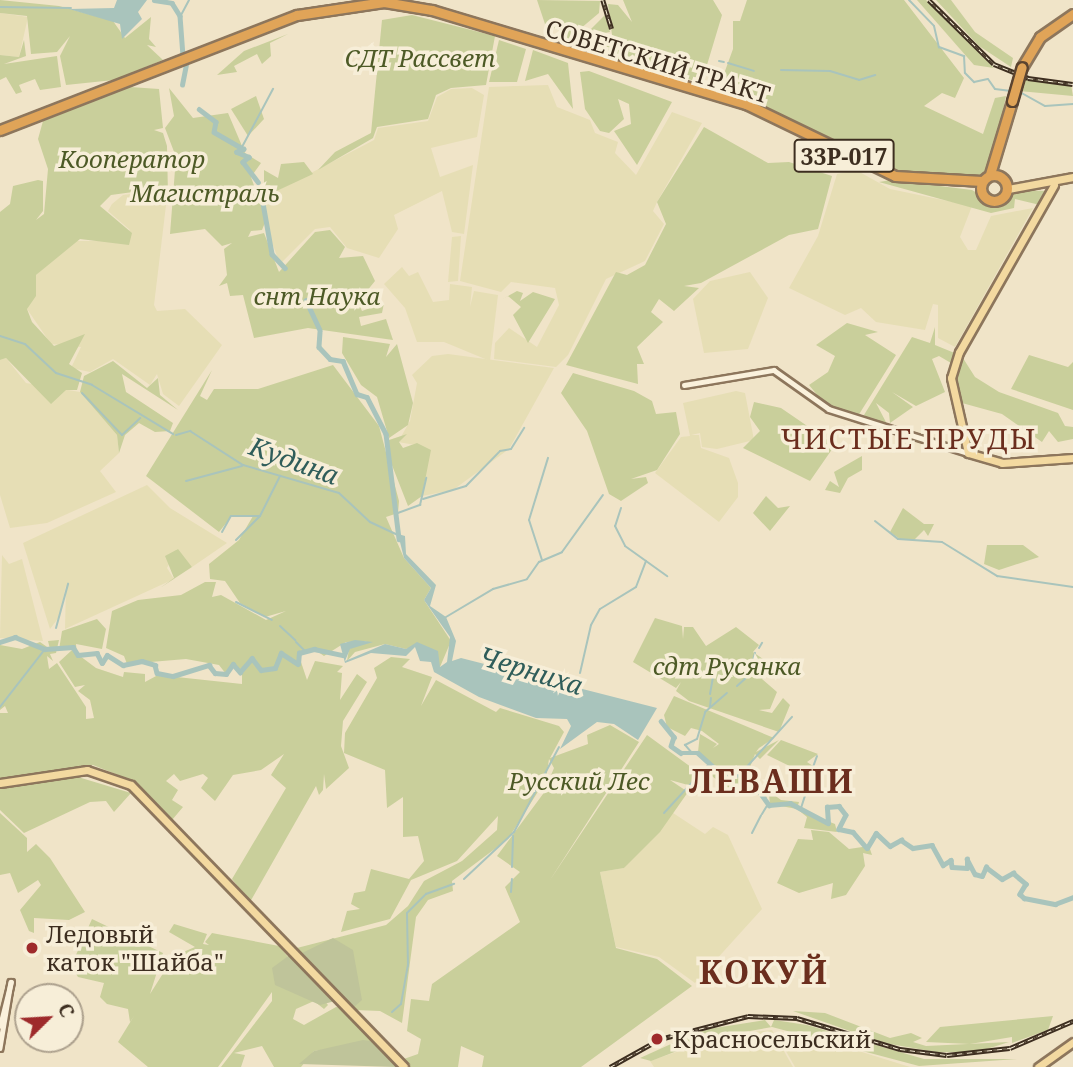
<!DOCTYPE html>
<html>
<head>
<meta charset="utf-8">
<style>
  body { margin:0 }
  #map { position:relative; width:1073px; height:1067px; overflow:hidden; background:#f0e4c8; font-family:"Noto Serif",serif }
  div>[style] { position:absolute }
  .farmland>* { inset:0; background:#e6deb5 }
  .green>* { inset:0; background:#c9cf9b }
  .cemetery>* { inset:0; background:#bfc49a }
  .water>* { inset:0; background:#a9c4bc }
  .stream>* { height:2px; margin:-1px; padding:0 1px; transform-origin:1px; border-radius:1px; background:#a9c4bc }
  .river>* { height:4.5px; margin:-2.25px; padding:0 2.25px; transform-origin:2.25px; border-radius:2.25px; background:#a9c4bc }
  .roads { filter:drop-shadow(2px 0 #8d765c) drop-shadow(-2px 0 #8d765c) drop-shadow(0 2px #8d765c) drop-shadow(0 -2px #8d765c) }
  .minor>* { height:4.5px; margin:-2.25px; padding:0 2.25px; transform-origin:2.25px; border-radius:2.25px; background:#faf1dc }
  .major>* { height:7px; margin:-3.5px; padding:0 3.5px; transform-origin:3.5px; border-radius:3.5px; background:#f3d9a0 }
  .highway>* { height:9px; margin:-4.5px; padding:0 4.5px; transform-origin:4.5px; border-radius:4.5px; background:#e0a458 }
  .highway>.ring { margin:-4.5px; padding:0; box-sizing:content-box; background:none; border:9px solid #e0a458; border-radius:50% }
  .rail>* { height:4.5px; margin-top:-2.25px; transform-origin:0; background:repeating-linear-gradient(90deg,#f7eed8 0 5px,#3d2e20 0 10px); box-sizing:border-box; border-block:2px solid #3d2e20 }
  .bridges { filter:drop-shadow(2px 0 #5b4430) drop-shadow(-2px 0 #5b4430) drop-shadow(0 2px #5b4430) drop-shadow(0 -2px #5b4430) }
  .highway-bridge>* { height:9px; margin:-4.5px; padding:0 4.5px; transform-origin:4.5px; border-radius:4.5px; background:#e0a458 }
  .dots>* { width:19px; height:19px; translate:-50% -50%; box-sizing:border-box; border:4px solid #f7eed8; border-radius:50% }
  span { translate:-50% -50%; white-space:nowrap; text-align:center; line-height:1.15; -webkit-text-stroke:7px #f7eed8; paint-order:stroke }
  .shield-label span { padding:2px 5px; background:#f7eed8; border:2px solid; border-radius:5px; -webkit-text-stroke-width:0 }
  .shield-label { font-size:23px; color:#3d2e20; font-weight:700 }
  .park-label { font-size:24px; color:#4d5a26; font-style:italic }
  .street-label { font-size:24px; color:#3d2e20 }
  .poi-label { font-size:24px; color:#3d2e20 }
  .left { translate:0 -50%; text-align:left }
  .water-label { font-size:26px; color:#2f5d5a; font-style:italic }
  .quarter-label { font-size:28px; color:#6b2e1e; letter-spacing:2px }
  .district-label { font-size:32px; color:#6b2e1e; font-weight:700; letter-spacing:2px }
  .north { position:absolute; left:14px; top:983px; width:70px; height:70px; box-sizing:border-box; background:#f7eed8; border:2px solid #ada18e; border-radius:50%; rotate:66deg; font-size:19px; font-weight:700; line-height:28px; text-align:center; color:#3d2e20 }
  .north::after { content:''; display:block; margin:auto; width:24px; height:32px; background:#9e2a2b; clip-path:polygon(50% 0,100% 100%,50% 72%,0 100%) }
</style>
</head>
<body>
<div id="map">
  <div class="farmland">
    <div style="clip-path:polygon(0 13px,28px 17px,19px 57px,0 55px)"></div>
    <div style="clip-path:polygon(548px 85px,557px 107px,590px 120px,595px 133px,618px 142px,615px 153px,636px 175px,672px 112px,702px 123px,657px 202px,653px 211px,664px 224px,645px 261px,606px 279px,568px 355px,556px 367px,494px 359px,495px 343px,509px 328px,537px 347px,559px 305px,555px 288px,511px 282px,501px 292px,460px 281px,489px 87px)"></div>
    <div style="clip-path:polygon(472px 88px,484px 95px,477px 137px,431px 148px,440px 177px,473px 165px,464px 234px,452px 232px,442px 191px,394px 215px,398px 229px,379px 258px,347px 248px,330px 227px,315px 229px,280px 264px,267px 229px,265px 197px,374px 140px,378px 128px,428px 121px,437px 97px,451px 89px)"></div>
    <div style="clip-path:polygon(856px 170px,890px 189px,972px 206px,960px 237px,968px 250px,976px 250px,991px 216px,1033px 208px,955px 347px,938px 338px,938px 305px,933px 304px,925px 330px,876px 322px,861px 308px,845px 315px,789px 288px,818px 236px,837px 174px)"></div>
    <div style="clip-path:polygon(154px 191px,167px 197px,154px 305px,157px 311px,185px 309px,222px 345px,179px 406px,163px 394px,157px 374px,150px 385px,113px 359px,90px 372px,71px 368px,81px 347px,51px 344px,27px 309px,36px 275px,74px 241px,113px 241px,130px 230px,108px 211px,112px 204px,123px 195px)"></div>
    <div style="clip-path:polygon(461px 236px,458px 281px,448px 282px,452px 237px)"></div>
    <div style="clip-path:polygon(402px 267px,409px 276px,418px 272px,433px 302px,449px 300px,450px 284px,472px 287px,470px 307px,474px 291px,498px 295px,490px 361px,444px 342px,417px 342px,405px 308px,384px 284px)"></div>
    <div style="clip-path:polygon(750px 272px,768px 298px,748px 349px,704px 353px,693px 299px,710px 281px)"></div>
    <div style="clip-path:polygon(448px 354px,554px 368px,509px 449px,453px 490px,422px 496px,427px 457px,421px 446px,398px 442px,410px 421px,417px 383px,412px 375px,432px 356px)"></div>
    <div style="clip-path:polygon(6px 358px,26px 383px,80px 392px,117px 435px,119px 453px,100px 471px,116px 492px,47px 523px,10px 528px,0 495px,0 360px)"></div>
    <div style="clip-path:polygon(736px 391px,745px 393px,754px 440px,717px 449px,702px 447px,700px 433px,691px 435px,699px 435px,701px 448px,729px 458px,738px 483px,738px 497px,719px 522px,655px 473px,681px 437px,690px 436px,683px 403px)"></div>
    <div style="clip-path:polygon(147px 485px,170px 508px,227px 543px,192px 567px,177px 549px,167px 568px,174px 579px,65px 629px,66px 586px,59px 617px,50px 629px,23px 543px)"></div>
    <div style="clip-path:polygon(2px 555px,9px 564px,22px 559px,43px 641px,0 638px)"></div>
    <div style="clip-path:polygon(670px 811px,705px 834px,713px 827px,728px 835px,762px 909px,695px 983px,659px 957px,616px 947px,600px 872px,624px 868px)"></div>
    <div style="clip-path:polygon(772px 1030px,793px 1067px,654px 1067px,650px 1061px,726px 1035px)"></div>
    <div style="clip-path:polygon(775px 1032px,801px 1033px,910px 1067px,795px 1067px)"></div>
  </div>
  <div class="green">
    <div style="clip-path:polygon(0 0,59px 6px,113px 21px,125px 38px,151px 17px,149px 39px,156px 47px,147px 45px,163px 60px,114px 80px,66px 85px,60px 56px,70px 36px,57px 52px,31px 54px,27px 16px,0 13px)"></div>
    <div style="clip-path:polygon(537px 0,600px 1px,599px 13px,580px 29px,589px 31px,605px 15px,610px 32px,599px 34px,619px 39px,612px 35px,608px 4px,618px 5px,632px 22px,623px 0,713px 0,722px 15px,707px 65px,700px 65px,695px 81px,536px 36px,559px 42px,562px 32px,545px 24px)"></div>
    <div style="clip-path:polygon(747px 0,904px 0,964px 78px,955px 98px,942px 93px,924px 106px,983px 134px,995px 98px,1006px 96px,991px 170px,977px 183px,904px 177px,809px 129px,717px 93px,733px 49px,733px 21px,740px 21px)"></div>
    <div style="clip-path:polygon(917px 0,926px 0,994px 68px,974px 65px)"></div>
    <div style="clip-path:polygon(936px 0,951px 0,975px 32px,1013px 58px,1011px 67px,979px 46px)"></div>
    <div style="clip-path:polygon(412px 15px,495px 36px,486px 85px,451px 88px,436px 95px,428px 119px,377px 127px,373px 138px,318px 170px,335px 152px,371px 133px,382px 20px)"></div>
    <div style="clip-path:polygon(288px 34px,270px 43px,271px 56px,262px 64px,257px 54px,234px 66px,237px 72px,217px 75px,244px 51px)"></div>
    <div style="clip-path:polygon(24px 40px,26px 56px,4px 64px,57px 56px,61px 87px,40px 90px,35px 79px,19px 85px,22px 92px,16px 94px,6px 77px,0 80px,0 55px,19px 57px)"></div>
    <div style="clip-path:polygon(499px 40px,526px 49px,517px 82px,489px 82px)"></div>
    <div style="clip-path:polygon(533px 50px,568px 63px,573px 109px,548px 74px,525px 81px)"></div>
    <div style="clip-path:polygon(589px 71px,672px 102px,637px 165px,614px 131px,631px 124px,629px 104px,618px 99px,624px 119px,609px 133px,600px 131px,585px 109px,580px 72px)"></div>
    <div style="clip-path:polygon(1023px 78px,1071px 85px,1073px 96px,1019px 91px)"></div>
    <div style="clip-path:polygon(130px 87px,159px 89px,163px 128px,154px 130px,163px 133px,167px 146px,168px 196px,155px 189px,111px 195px,100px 206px,132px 233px,129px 245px,80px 239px,36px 275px,36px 296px,27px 309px,32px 322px,54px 346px,85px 334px,69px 364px,82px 373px,77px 390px,66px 390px,51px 404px,6px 358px,0 360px,0 212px,10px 204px,13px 186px,38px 180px,43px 181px,43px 211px,36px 220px,44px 214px,48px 169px,38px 139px,43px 121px)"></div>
    <div style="clip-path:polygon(169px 88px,193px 118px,228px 113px,245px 153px,261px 163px,251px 177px,266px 220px,262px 230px,251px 231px,248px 237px,264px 233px,279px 272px,315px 232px,330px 230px,345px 247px,339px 258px,363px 256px,375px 281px,358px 302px,362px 311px,384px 303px,382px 313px,359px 317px,361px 326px,386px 319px,393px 340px,308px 328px,254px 338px,243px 295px,230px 296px,227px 283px,219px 286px,227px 275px,224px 249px,232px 243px,222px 246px,205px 229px,170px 234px,176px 157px,165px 128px,174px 116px)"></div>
    <div style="clip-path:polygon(256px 96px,264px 119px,248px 136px,231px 109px)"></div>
    <div style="clip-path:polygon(704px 127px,768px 163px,789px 162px,832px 176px,818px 229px,789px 235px,701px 283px,684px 286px,699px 288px,674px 311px,659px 299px,651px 312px,663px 322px,637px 347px,644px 364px,637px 364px,638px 384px,566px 365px,616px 272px,627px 275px,645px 265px,666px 224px,657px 202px)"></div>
    <div style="clip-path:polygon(304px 162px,313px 174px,268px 195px,264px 191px,264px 170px,278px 178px,281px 164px)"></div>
    <div style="clip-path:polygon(891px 180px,972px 190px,994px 203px,1010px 190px,1047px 191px,1040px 205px,1015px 199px,1014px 208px,991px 213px,879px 182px)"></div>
    <div style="clip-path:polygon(517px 291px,523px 293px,520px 301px,533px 292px,555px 299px,528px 343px,513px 315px,521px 307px,508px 296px,499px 301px)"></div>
    <div style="clip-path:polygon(847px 323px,878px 332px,865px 335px,896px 355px,858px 416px,823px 402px,809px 385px,828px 372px,835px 356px,816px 345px)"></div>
    <div style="clip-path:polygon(935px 327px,935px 345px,957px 354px,951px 363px,939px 356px,932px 359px,945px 392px,916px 406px,892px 392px,913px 407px,890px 423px,889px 413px,876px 403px,888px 426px,867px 420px,864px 415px,912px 337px,930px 343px)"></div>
    <div style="clip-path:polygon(343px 337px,390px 344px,386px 357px,397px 344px,413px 403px,408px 425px,389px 438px,377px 397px,361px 385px,342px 353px)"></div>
    <div style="clip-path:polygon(961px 355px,975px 377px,999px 392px,1058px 413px,1065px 426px,1073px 427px,1073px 439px,1058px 442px,1049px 431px,1042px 442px,1002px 414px,962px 403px,954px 382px)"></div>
    <div style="clip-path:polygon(1029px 355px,1068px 367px,1073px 362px,1073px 410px,1011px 389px)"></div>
    <div style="clip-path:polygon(113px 361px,147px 388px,158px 378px,160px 395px,178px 410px,122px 374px,126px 392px,173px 423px,170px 431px,155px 432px,139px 423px,125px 435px,119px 453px,117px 435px,80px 392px,84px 376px)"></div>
    <div style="clip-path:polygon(333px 365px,379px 426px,399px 501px,398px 513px,386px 517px,404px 558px,431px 588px,424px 600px,451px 641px,440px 667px,420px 644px,406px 649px,385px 644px,355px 652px,347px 661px,349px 649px,367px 641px,346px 642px,324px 656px,314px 649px,298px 653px,307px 680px,315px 661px,343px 666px,337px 672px,342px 673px,340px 700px,357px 674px,367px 682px,343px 721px,341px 746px,349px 768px,326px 789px,324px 774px,323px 790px,319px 795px,316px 786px,250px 902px,232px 879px,286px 788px,271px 775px,284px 754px,261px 770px,233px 775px,215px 801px,201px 788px,208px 778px,203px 774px,180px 781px,174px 774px,166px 781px,178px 790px,172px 800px,183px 807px,172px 820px,123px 777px,93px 765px,0 781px,0 713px,8px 713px,5px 706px,0 710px,0 645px,22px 649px,40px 642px,50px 649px,48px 641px,59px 640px,56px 653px,50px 654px,53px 661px,47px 656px,49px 669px,57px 663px,86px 707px,86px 719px,94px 718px,90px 700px,78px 691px,85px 685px,75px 687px,59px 662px,72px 650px,96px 668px,123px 677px,124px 672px,145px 674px,145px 682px,158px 675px,242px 684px,242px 672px,233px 664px,226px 674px,219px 665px,186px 659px,127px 664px,124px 656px,106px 648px,112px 611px,138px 600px,181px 595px,205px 582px,216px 582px,212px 597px,221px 595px,266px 620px,286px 611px,265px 617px,240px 603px,225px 581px,210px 579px,209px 564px,239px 540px,253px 516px,231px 517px,219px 532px,146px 476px,212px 370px,200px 396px,207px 400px,214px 389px,258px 389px)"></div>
    <div style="clip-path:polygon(573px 373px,634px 391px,652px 401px,656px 414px,676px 412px,680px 434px,657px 470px,631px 479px,646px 477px,648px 483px,621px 501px,609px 494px,587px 431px,561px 393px)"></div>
    <div style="clip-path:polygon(754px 402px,781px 408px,835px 445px,810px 481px,743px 448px,760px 431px,750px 417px)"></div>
    <div style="clip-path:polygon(407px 434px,399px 442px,403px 448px,417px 443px,431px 450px,422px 496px,408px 506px,386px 450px,386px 441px)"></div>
    <div style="clip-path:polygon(862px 456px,862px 470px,848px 478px,840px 493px,825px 490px,830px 481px,839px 487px,834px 472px)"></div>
    <div style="clip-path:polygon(766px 496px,778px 508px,790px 506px,770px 531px,753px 513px)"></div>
    <div style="clip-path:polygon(903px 508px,924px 524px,934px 524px,928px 536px,924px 530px,914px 540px,900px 539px,890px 532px)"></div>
    <div style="clip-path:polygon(987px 545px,1023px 545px,1039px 557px,999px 570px,984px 564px)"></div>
    <div style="clip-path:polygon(178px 549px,192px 567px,160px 588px,174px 578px,165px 556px)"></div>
    <div style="clip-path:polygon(655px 618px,682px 626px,683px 639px,684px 627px,693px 627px,706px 646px,736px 627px,759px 645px,753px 652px,773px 666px,762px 679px,777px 692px,770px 709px,759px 710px,772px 713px,783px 698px,790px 705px,779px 732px,689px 701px,676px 691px,681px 682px,676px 688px,633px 662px)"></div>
    <div style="clip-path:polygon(97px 619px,106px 629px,102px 649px,76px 644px,77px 655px,73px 648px,59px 650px,62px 631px)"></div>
    <div style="clip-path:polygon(391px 657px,410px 659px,402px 667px,432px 677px,421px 706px,436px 680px,496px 712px,500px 708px,559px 726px,564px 732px,550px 758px,588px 744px,587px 735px,610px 725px,639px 742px,550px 880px,647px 735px,695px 770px,697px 780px,688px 785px,670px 780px,688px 792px,660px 832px,624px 868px,600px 872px,616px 948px,657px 959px,692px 986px,581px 1067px,482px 1067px,484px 1056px,461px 1046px,458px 1067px,407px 1067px,401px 1060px,418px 1054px,421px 1039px,407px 1031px,411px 999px,429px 1001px,432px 984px,520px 922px,505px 887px,520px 872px,497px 856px,543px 794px,554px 768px,549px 759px,546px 779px,508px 839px,452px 881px,453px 891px,428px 900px,416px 917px,402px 1023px,380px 1011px,355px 1010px,297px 948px,386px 925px,408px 906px,424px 881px,462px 861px,497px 830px,498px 816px,457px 861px,411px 880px,390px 919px,341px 932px,347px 911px,360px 909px,351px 904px,354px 893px,365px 891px,371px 869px,409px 879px,424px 861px,418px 836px,403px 837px,403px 797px,387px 808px,385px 770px,344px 753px,345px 733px,377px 678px,374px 668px)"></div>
    <div style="clip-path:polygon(674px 696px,774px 738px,759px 748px,756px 752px,779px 740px,760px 759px,755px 754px,747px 775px,744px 771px,738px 771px,746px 776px,732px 792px,708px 773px,712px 768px,721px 775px,723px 774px,698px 752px,700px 734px,717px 744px,713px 748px,719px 744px,702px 731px,691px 728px,685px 736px,667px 727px,664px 715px)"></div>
    <div style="clip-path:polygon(781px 740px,818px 754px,807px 762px,816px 768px,806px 789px,806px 774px,767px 755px)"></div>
    <div style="clip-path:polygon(78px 777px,131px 793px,114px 812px,106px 801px,90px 802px,24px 833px,0 810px,0 787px)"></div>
    <div style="clip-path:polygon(754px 780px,781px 800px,799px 802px,797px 809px,835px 824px,837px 832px,804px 828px,807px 817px,797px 809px,770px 804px,769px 795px,765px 791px,767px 798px,745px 789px)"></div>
    <div style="clip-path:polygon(0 813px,27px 838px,27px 852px,36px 844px,50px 858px,85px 912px,69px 920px,34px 918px,34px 933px,29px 931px,20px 910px,41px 885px,38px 880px,18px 893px,10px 873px,0 875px)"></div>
    <div style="clip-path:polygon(811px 830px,829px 832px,849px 849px,869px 846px,872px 855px,863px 853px,865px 866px,846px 895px,831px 899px,833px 883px,799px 893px,777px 883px,798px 839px,813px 840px)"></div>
    <div style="clip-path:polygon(92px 919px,163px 953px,150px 994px,174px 956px,195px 947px,169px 932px,174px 924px,207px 934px,203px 944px,209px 945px,205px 942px,212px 933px,279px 946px,328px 1005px,324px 1009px,314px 1001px,296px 1009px,293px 1019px,304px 1025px,336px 1007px,347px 1008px,376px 1042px,314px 1051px,301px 1067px,274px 1067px,262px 1046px,234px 1053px,245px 1055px,241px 1067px,221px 1067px,272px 1001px,272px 992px,218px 1067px,148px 1067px,118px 1042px,134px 1016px,130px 1022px,128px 1009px,107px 1004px,100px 997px,104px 983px,78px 977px,71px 966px)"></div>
    <div style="clip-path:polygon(793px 1011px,825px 1013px,890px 1038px,911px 1033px,922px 1038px,913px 1042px,926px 1046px,1009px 1042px,977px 1052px,936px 1052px,884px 1043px)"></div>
    <div style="clip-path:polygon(1053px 1016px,1048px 1030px,1012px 1043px,1012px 1037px,970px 1044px,926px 1042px,940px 1027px)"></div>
    <div style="clip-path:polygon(765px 1020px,771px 1027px,774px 1020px,807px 1025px,924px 1059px,1017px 1059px,919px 1066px,772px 1027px,711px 1038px,651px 1061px,640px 1058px,702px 1030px)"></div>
  </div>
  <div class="cemetery">
    <div style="clip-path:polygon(333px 938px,353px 950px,362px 1000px,353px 1008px,302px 953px)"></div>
    <div style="clip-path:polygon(291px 954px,335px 1001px,320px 1005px,275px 985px,272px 968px)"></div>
    <div style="clip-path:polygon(363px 1040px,376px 1042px,397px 1067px,299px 1064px,314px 1051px)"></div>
  </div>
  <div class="water">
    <div style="clip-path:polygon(117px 0,147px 0,138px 12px,142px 19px,122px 39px,120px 24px,69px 9px,114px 8px)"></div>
    <div style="clip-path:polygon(398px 534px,405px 536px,406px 554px,436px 585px,430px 606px,446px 617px,456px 641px,452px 661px,461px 658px,657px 708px,638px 740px,614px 724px,597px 722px,560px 749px,571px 726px,567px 719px,536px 718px,479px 697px,434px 672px,431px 662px,420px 661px,415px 647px,406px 656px,371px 653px,345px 663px,340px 644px,355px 640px,373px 642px,350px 649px,345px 661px,385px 644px,406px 649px,417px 642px,438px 651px,440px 667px,447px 662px,450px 637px,424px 600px,431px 588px,404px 558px)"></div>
  </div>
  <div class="stream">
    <div style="left:909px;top:0;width:36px;rotate:46deg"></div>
    <div style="left:934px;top:26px;width:22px;rotate:77deg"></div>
    <div style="left:939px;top:47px;width:27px;rotate:20deg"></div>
    <div style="left:964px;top:56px;width:17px;rotate:87deg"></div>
    <div style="left:965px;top:73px;width:13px;rotate:45deg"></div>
    <div style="left:974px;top:82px;width:14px;rotate:-12deg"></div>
    <div style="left:988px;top:79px;width:12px;rotate:55deg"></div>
    <div style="left:995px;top:89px;width:16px;rotate:7deg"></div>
    <div style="left:0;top:7px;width:71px;rotate:0.8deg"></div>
    <div style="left:180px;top:17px;width:19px;rotate:-62deg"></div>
    <div style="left:719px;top:61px;width:5px;rotate:11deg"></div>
    <div style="left:728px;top:63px;width:27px;rotate:17deg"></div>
    <div style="left:781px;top:70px;width:49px;rotate:1.2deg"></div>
    <div style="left:830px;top:71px;width:30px;rotate:17deg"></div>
    <div style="left:859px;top:80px;width:17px;rotate:-17deg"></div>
    <div style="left:1018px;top:91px;width:31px;rotate:29deg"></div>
    <div style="left:1045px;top:106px;width:28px;rotate:-4deg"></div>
    <div style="left:242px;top:147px;width:66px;rotate:-61.9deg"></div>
    <div style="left:0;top:336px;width:26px;rotate:18deg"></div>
    <div style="left:25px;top:344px;width:42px;rotate:43.1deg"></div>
    <div style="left:56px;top:373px;width:38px;rotate:18deg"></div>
    <div style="left:92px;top:385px;width:95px;rotate:31.2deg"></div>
    <div style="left:82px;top:393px;width:58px;rotate:46.4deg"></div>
    <div style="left:122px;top:435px;width:25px;rotate:-43deg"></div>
    <div style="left:176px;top:435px;width:15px;rotate:-16deg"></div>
    <div style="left:190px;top:431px;width:63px;rotate:32.7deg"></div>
    <div style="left:243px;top:465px;width:100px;rotate:16.3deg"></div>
    <div style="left:339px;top:493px;width:42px;rotate:43.1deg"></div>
    <div style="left:370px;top:522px;width:29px;rotate:25deg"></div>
    <div style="left:186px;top:481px;width:58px;rotate:-15deg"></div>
    <div style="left:423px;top:499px;width:45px;rotate:-16.8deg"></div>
    <div style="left:466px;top:486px;width:49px;rotate:-45.8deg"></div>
    <div style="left:500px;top:451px;width:11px;rotate:-10deg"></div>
    <div style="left:511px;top:449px;width:25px;rotate:-58deg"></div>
    <div style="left:621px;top:508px;width:19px;rotate:108deg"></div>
    <div style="left:615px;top:526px;width:22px;rotate:63deg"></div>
    <div style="left:625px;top:546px;width:52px;rotate:35.5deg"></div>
    <div style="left:395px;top:514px;width:27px;rotate:-20deg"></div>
    <div style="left:420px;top:505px;width:28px;rotate:-77deg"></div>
    <div style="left:875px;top:521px;width:29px;rotate:38deg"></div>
    <div style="left:898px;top:539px;width:44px;rotate:3.9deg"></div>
    <div style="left:942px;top:542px;width:65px;rotate:31.7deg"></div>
    <div style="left:997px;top:576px;width:77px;rotate:8.2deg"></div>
    <div style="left:222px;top:532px;width:18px;rotate:-61deg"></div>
    <div style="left:231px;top:516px;width:29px"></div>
    <div style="left:236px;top:540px;width:34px;rotate:-45deg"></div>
    <div style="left:260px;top:516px;width:45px;rotate:-63.4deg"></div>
    <div style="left:542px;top:560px;width:42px;rotate:-108deg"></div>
    <div style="left:529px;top:520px;width:65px;rotate:-73deg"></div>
    <div style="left:236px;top:602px;width:40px;rotate:26.6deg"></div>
    <div style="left:446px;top:617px;width:55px;rotate:-30.8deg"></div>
    <div style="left:493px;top:589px;width:35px;rotate:-16deg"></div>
    <div style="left:527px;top:579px;width:21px;rotate:-55deg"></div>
    <div style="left:539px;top:562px;width:25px;rotate:-23deg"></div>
    <div style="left:562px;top:552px;width:70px;rotate:-54.3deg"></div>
    <div style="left:280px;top:626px;width:21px;rotate:43deg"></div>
    <div style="left:56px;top:628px;width:46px;rotate:-74.7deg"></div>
    <div style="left:296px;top:642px;width:14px;rotate:45deg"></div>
    <div style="left:759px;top:648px;width:6px;rotate:-59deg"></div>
    <div style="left:580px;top:673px;width:49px;rotate:-77.1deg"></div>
    <div style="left:591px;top:625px;width:18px;rotate:-61deg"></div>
    <div style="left:600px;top:609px;width:42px;rotate:-31.4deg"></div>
    <div style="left:636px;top:587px;width:28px;rotate:-69deg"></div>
    <div style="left:749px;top:674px;width:22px;rotate:-74deg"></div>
    <div style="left:737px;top:686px;width:12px;rotate:-42deg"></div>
    <div style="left:710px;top:694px;width:23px;rotate:-80deg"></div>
    <div style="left:0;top:707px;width:73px;rotate:-52.2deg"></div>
    <div style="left:710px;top:707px;width:9px;rotate:-84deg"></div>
    <div style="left:692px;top:753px;width:11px;rotate:-131deg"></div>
    <div style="left:685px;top:745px;width:13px;rotate:-27deg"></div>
    <div style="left:697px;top:739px;width:28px;rotate:-73deg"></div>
    <div style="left:705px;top:712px;width:29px;rotate:-41deg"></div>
    <div style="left:743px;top:771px;width:73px;rotate:-47.8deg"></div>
    <div style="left:805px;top:789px;width:35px;rotate:-70deg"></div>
    <div style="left:805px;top:795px;width:3px;rotate:-90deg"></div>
    <div style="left:801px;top:808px;width:13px;rotate:-72deg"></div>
    <div style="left:664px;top:813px;width:64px;rotate:-47.5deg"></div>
    <div style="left:762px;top:814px;width:12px;rotate:-59deg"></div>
    <div style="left:752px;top:833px;width:20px;rotate:-63deg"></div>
    <div style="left:512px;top:867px;width:31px;rotate:-88deg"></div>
    <div style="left:464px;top:879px;width:69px;rotate:-43.2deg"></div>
    <div style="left:514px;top:832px;width:96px;rotate:-62.1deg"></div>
    <div style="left:511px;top:892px;width:13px;rotate:-86deg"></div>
    <div style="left:392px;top:1012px;width:12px;rotate:-42deg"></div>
    <div style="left:401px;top:1004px;width:39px;rotate:-80deg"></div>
    <div style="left:408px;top:966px;width:53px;rotate:-91.1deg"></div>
    <div style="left:407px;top:913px;width:27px;rotate:-45deg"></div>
    <div style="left:426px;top:894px;width:30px;rotate:-20deg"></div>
  </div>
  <div class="river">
    <div style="left:154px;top:0;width:18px;rotate:9deg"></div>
    <div style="left:172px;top:3px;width:15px;rotate:58deg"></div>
    <div style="left:180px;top:16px;width:40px;rotate:85.7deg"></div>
    <div style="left:182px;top:85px;width:20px;rotate:-79deg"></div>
    <div style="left:199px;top:109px;width:21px;rotate:37deg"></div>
    <div style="left:216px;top:122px;width:10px;rotate:101deg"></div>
    <div style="left:214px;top:132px;width:34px;rotate:30deg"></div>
    <div style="left:244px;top:149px;width:8px;rotate:157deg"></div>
    <div style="left:237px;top:152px;width:13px;rotate:23deg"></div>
    <div style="left:249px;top:157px;width:8px;rotate:140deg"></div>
    <div style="left:243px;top:162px;width:25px;rotate:53deg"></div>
    <div style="left:261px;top:192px;width:63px;rotate:79.9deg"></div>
    <div style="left:272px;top:254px;width:19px;rotate:47deg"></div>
    <div style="left:306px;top:300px;width:33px;rotate:65deg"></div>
    <div style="left:320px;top:332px;width:15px;rotate:94deg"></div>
    <div style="left:319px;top:347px;width:16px;rotate:47deg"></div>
    <div style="left:330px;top:359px;width:13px;rotate:9deg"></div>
    <div style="left:343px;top:361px;width:36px;rotate:67deg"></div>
    <div style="left:357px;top:394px;width:10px;rotate:17deg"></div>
    <div style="left:367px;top:397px;width:42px;rotate:62.8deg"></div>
    <div style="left:386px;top:434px;width:106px;rotate:82.9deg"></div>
    <div style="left:0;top:642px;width:16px;rotate:-18deg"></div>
    <div style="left:15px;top:637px;width:32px;rotate:22deg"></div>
    <div style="left:45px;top:649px;width:28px;rotate:-4deg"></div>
    <div style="left:73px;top:647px;width:9px;rotate:58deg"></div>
    <div style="left:78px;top:655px;width:19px;rotate:-6deg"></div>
    <div style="left:97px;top:653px;width:11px;rotate:63deg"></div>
    <div style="left:102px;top:663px;width:9px;rotate:-58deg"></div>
    <div style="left:107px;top:655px;width:19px;rotate:32deg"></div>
    <div style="left:123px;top:665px;width:19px;rotate:-12deg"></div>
    <div style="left:142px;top:661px;width:14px;rotate:17deg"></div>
    <div style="left:155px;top:665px;width:8px;rotate:76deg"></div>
    <div style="left:157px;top:673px;width:16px;rotate:11deg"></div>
    <div style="left:173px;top:676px;width:38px;rotate:-17deg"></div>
    <div style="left:209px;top:665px;width:10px;rotate:53deg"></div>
    <div style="left:215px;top:673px;width:11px;rotate:5deg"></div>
    <div style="left:226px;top:674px;width:12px;rotate:-55deg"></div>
    <div style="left:233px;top:664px;width:11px;rotate:49deg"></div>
    <div style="left:240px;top:672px;width:18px;rotate:-49deg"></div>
    <div style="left:252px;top:658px;width:15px;rotate:53deg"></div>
    <div style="left:261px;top:670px;width:14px;rotate:-8deg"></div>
    <div style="left:275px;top:668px;width:16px;rotate:-68deg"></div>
    <div style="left:281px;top:653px;width:20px;rotate:33deg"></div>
    <div style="left:298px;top:664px;width:11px;rotate:-85deg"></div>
    <div style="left:299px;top:653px;width:16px;rotate:-15deg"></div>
    <div style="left:314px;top:649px;width:29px;rotate:12deg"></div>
    <div style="left:661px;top:721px;width:21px;rotate:51deg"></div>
    <div style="left:674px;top:737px;width:9px;rotate:108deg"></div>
    <div style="left:671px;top:746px;width:12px;rotate:35deg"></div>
    <div style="left:681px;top:753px;width:17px"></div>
    <div style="left:698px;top:753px;width:31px;rotate:42deg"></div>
    <div style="left:721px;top:774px;width:26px;rotate:2deg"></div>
    <div style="left:748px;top:776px;width:36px;rotate:54deg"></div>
    <div style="left:769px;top:805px;width:21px;rotate:-5deg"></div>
    <div style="left:790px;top:803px;width:43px;rotate:27.8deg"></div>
    <div style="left:828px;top:823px;width:16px;rotate:-94deg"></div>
    <div style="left:827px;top:807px;width:12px;rotate:-5deg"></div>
    <div style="left:839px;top:806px;width:11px;rotate:52deg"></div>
    <div style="left:846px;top:815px;width:16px;rotate:117deg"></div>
    <div style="left:839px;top:829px;width:14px;rotate:12deg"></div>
    <div style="left:853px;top:832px;width:21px;rotate:49deg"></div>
    <div style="left:867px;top:848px;width:17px;rotate:-59deg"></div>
    <div style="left:876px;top:833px;width:19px;rotate:43deg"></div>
    <div style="left:890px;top:846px;width:13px;rotate:-29deg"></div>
    <div style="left:901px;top:840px;width:14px;rotate:34deg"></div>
    <div style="left:913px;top:848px;width:19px;rotate:-9deg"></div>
    <div style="left:932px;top:845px;width:23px;rotate:61deg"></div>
    <div style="left:943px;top:865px;width:9px;rotate:-32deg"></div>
    <div style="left:951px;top:860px;width:7px;rotate:82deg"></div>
    <div style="left:952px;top:867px;width:15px;rotate:4deg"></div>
    <div style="left:967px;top:868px;width:9px;rotate:-90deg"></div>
    <div style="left:967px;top:859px;width:17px;rotate:62deg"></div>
    <div style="left:975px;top:874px;width:7px;rotate:16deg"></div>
    <div style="left:982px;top:876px;width:10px;rotate:-66deg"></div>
    <div style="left:986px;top:867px;width:20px;rotate:37deg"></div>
    <div style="left:1002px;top:879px;width:13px;rotate:-29deg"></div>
    <div style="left:1013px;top:873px;width:17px;rotate:40deg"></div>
    <div style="left:1026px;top:884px;width:12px;rotate:121deg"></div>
    <div style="left:1020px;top:894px;width:6px;rotate:45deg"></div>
    <div style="left:1024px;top:898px;width:32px;rotate:11deg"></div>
    <div style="left:1055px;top:904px;width:19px;rotate:-21deg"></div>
  </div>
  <div class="roads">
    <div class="minor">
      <div style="left:684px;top:385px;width:91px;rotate:-9.5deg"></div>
      <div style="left:774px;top:370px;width:67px;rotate:35.3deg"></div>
      <div style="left:829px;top:409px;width:146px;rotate:17.6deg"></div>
      <div style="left:0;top:1026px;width:45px;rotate:-76deg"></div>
      <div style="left:11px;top:982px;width:67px;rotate:99.5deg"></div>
    </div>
    <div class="major">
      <div style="left:1054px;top:185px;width:192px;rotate:119.6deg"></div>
      <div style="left:959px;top:352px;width:27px;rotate:107deg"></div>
      <div style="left:951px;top:378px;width:77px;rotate:77.2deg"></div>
      <div style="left:968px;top:453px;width:35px;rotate:16deg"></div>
      <div style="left:1002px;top:463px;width:71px;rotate:-4deg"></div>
      <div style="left:1008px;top:189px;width:66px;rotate:-10.5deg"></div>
      <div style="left:0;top:783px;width:88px;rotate:-8.5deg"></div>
      <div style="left:87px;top:770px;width:46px;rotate:18.8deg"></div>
      <div style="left:131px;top:785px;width:392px;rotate:45.9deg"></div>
      <div style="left:1038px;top:1067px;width:43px;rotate:-35.5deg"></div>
    </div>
    <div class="highway">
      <div style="left:1022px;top:67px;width:35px;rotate:-59deg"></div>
      <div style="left:1040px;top:37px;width:40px;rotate:-34.9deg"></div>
      <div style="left:0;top:130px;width:318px;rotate:-21.2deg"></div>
      <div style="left:297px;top:15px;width:88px;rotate:-8.5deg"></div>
      <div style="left:384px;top:2px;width:49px;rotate:9.5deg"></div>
      <div style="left:432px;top:10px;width:328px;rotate:16.7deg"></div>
      <div style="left:746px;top:104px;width:165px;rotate:25.8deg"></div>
      <div style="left:895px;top:176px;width:87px;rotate:3.3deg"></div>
      <div style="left:990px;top:174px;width:76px;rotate:-73.2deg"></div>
      <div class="ring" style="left:981px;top:175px;width:17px;height:17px"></div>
    </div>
  </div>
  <div class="rail">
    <div style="left:603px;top:0;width:30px;rotate:73deg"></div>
    <div style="left:929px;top:0;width:91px;rotate:44.6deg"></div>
    <div style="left:994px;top:64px;width:37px;rotate:22deg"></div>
    <div style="left:1028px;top:78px;width:45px;rotate:7.6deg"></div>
    <div style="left:610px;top:1067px;width:57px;rotate:-29.2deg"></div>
    <div style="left:660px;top:1039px;width:91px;rotate:-14.6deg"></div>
    <div style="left:748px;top:1016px;width:49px;rotate:2.3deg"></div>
    <div style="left:797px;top:1018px;width:108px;rotate:16.8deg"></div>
    <div style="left:900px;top:1049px;width:47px;rotate:7.3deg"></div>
    <div style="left:947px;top:1055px;width:63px;rotate:-6.3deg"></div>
    <div style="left:1010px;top:1048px;width:69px;rotate:-23.2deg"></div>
  </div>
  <div class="bridges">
    <div class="highway-bridge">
      <div style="left:1012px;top:101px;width:35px;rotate:-74deg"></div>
    </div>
  </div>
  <div class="dots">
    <div style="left:32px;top:948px;background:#9e2a2b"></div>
    <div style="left:657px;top:1039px;background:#9e2a2b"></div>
  </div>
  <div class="shield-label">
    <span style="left:844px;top:156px">33Р-017</span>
  </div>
  <div class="park-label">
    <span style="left:420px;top:58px">СДТ Рассвет</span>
    <span style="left:132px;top:159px">Кооператор</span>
    <span style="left:205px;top:193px">Магистраль</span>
    <span style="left:317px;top:296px">снт Наука</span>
    <span style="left:727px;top:666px">сдт Русянка</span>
    <span style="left:579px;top:781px">Русский Лес</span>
  </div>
  <div class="street-label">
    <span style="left:658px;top:61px;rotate:17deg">СОВЕТСКИЙ ТРАКТ</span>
  </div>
  <div class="poi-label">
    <span class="left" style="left:46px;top:948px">Ледовый<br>каток "Шайба"</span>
    <span class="left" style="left:673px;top:1039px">Красносельский</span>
  </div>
  <div class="water-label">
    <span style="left:294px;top:461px;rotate:20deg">Кудина</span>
    <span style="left:531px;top:671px;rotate:17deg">Черниха</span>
  </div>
  <div class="quarter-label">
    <span style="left:909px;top:438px">ЧИСТЫЕ ПРУДЫ</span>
  </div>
  <div class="district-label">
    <span style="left:772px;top:781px">ЛЕВАШИ</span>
    <span style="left:764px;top:972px">КОКУЙ</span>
  </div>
  <div class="north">С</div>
</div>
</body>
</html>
